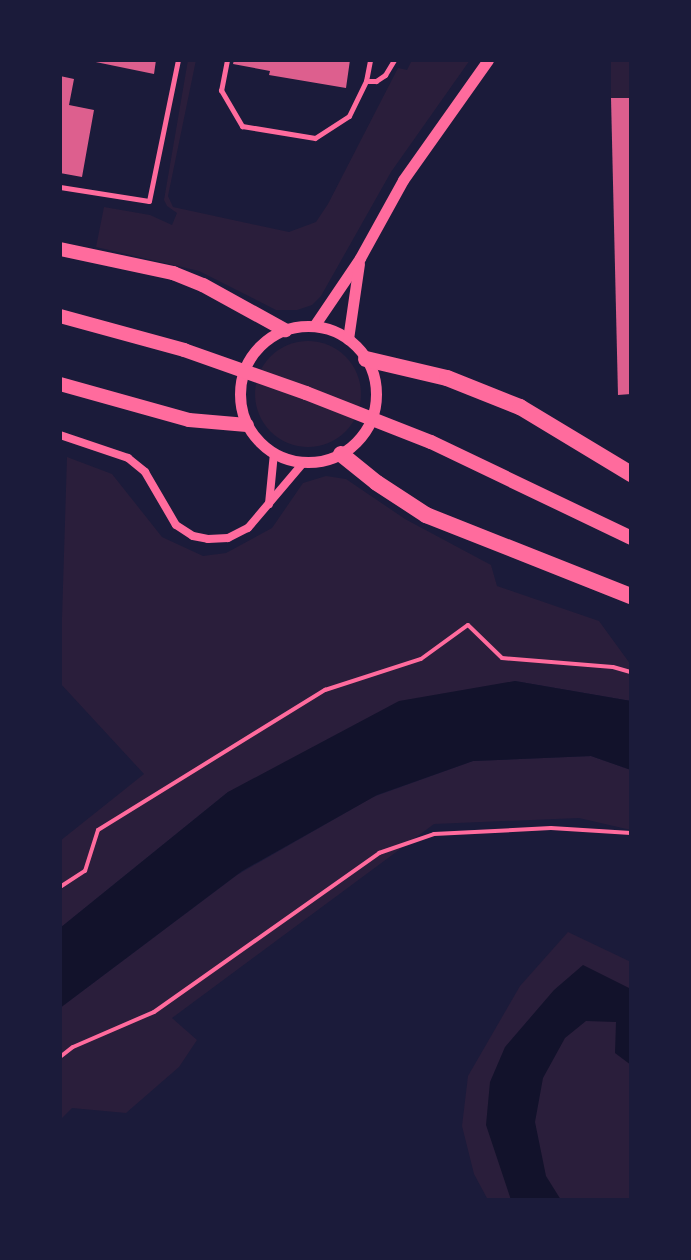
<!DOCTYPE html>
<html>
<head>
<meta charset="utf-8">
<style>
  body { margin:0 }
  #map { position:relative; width:691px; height:1260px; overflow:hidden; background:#1b1b3a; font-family:"Alegreya Sans",sans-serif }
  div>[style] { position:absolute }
  .green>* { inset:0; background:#2a1e3b; transform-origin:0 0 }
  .round { border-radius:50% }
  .water>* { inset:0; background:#12122b }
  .building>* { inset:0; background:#dd5f8e }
  .path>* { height:4px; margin:-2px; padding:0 2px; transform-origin:2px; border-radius:2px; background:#ff6b9d }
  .service>* { height:5px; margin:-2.5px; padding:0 2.5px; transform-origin:2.5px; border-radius:2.5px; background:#ff6b9d }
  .minor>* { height:8px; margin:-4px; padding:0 4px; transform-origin:4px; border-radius:4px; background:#ff6b9d }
  .tertiary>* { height:11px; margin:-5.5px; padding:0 5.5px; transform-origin:5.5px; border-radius:5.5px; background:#ff6b9d }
  .tertiary>.ring { margin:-5.5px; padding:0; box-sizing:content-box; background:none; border:11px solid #ff6b9d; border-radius:50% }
  .primary>* { height:14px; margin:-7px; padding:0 7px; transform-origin:7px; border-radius:7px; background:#ff6b9d }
  .trunk>* { height:16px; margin:-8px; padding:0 8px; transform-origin:8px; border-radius:8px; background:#ff6b9d }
  span { translate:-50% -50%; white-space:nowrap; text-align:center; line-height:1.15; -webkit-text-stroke:8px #1b1b3a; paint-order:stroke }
  .frame { position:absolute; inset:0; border:62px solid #1b1b3a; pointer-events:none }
</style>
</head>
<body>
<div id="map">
  <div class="green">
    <div style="clip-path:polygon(188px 60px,196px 60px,168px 196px,173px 207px,289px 232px,316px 222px,328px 204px,398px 68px,407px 70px,412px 60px,470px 60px,391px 172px,321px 296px,312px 305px,297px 310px,276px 310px,199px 271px,96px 247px,104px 207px,150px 215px,172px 225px,177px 213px,167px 206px,164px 200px)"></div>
    <div style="left:611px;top:60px;width:20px;height:38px"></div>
    <div class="round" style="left:255px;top:341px;width:106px;height:106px"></div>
    <div style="clip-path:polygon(67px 457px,112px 474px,162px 537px,203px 556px,226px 553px,272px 528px,303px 483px,326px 476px,346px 479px,405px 519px,491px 565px,497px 586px,599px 621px,631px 665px,631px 701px,515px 681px,228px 792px,60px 928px,60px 841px,144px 774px,60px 683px)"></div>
    <div style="clip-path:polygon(591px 756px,631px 770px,631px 830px,579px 818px,434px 824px,172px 1018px,197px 1040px,179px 1067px,126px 1113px,72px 1108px,60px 1120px,60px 1008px,237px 875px,373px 797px,473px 761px)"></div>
    <div style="clip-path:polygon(568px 932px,631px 962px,631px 1200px,488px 1200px,474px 1174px,462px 1126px,468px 1076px,520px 986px)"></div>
  </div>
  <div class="water">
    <div style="clip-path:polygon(515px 681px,631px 701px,631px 770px,591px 756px,473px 761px,377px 795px,242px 871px,60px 1008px,60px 928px,228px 792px,399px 701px)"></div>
    <div style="clip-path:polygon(583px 965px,631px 989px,631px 1065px,615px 1053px,616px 1022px,586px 1021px,565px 1038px,543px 1078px,535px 1122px,546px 1176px,561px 1200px,511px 1200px,486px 1125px,490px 1082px,505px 1047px,554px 990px)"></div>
  </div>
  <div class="building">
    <div style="clip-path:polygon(86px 60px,156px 60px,154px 74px)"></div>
    <div style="clip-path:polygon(234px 60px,350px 60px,346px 88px,269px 75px,270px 71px,233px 64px)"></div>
    <div style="clip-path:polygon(60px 76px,74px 79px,69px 105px,94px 110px,82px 177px,60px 173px)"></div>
    <div style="clip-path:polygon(611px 98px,631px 98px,631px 394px,618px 395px)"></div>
  </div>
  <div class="path">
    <div style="left:60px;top:887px;width:30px;rotate:-33deg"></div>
    <div style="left:85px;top:871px;width:43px;rotate:-72.4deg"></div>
    <div style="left:98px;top:830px;width:267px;rotate:-31.7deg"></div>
    <div style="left:325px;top:690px;width:101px;rotate:-17.9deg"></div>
    <div style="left:421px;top:659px;width:58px;rotate:-35.9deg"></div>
    <div style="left:468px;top:625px;width:47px;rotate:44.1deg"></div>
    <div style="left:502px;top:658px;width:111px;rotate:4.6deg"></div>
    <div style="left:613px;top:667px;width:19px;rotate:16deg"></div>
    <div style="left:60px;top:1057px;width:16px;rotate:-38deg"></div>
    <div style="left:73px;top:1047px;width:88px;rotate:-23.4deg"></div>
    <div style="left:154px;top:1012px;width:276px;rotate:-35.2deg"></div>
    <div style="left:379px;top:853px;width:58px;rotate:-19.1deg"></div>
    <div style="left:434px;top:834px;width:117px;rotate:-2.9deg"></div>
    <div style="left:551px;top:828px;width:80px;rotate:3.6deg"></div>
  </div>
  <div class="service">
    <div style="left:227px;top:60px;width:31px;rotate:101deg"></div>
    <div style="left:221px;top:90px;width:42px;rotate:59.7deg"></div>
    <div style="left:242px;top:126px;width:74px;rotate:9.3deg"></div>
    <div style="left:315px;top:138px;width:40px;rotate:-32.9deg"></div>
    <div style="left:349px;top:116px;width:39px;rotate:-64deg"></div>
    <div style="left:366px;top:81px;width:21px;rotate:-79deg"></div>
    <div style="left:366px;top:81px;width:10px"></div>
    <div style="left:376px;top:81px;width:11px;rotate:-34deg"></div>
    <div style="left:385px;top:75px;width:17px;rotate:-59deg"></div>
    <div style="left:60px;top:187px;width:90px;rotate:8.9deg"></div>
    <div style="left:149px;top:201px;width:144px;rotate:-78.4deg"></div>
  </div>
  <div class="minor">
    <div style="left:60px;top:435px;width:72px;rotate:18.7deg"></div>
    <div style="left:128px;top:458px;width:22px;rotate:39deg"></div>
    <div style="left:145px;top:472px;width:61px;rotate:59.7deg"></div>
    <div style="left:176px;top:525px;width:20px;rotate:33deg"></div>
    <div style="left:193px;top:536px;width:15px;rotate:11deg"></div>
    <div style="left:208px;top:539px;width:20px;rotate:-3deg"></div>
    <div style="left:228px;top:538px;width:22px;rotate:-27deg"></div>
    <div style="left:248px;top:528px;width:87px;rotate:-49.7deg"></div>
    <div style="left:269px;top:504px;width:51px;rotate:-84.4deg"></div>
  </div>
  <div class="tertiary">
    <div style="left:314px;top:326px;width:82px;rotate:-55.9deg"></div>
    <div style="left:360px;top:258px;width:89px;rotate:-61.1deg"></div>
    <div style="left:403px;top:180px;width:147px;rotate:-54.7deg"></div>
    <div class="ring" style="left:240px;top:326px;width:125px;height:125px"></div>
    <div style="left:348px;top:339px;width:76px;rotate:-81.7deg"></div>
  </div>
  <div class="primary">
    <div style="left:60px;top:249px;width:116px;rotate:12deg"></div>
    <div style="left:173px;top:273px;width:32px;rotate:22deg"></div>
    <div style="left:203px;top:285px;width:94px;rotate:28.8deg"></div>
    <div style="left:60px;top:316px;width:129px;rotate:15.3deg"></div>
    <div style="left:184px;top:350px;width:129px;rotate:19.4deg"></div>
    <div style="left:306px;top:393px;width:134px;rotate:21.4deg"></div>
    <div style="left:431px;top:442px;width:222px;rotate:25.6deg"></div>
    <div style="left:60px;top:384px;width:134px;rotate:15.6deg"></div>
    <div style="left:189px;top:420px;width:58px;rotate:4.9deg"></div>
  </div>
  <div class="trunk">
    <div style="left:366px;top:359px;width:83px;rotate:13.2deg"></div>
    <div style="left:447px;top:378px;width:79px;rotate:21.7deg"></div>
    <div style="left:520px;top:407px;width:130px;rotate:31.1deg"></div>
    <div style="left:341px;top:454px;width:46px;rotate:38.9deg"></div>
    <div style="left:377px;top:483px;width:59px;rotate:33.1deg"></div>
    <div style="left:426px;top:515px;width:220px;rotate:21.6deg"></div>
  </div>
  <div class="frame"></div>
</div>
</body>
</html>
